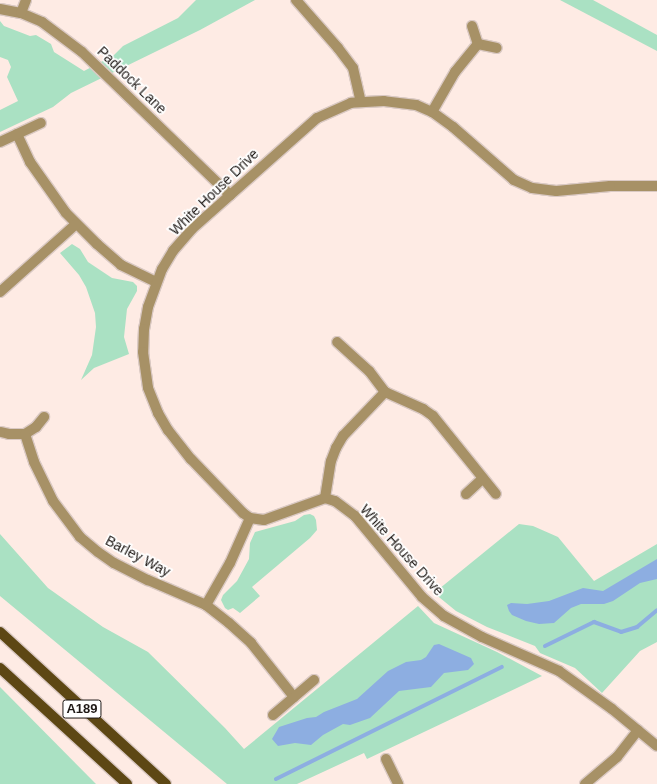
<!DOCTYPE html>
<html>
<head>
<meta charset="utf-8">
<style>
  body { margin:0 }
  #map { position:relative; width:657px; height:784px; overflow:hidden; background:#feebe4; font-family:Arial,sans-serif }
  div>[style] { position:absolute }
  .green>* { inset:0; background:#aae1c3 }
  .water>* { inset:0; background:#8daee1 }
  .stream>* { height:4px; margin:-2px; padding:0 2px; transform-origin:2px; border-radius:2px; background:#8daee1 }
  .roads { filter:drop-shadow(1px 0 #dac9c3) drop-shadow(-1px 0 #dac9c3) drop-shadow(0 1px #dac9c3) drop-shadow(0 -1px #dac9c3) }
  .minor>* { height:10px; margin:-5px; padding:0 5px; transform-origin:5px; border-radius:5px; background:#a79166 }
  .primary>* { height:10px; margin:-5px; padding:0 5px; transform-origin:5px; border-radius:5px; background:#5d4714 }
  span { translate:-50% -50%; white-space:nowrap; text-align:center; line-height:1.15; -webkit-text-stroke:3.5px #fff; paint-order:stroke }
  .shield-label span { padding:1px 3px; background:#fff; border:1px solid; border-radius:3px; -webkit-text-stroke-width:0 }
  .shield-label { font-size:13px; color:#1f1916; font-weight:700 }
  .street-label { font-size:14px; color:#1f1916 }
</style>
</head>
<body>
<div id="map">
  <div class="green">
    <div style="clip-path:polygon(196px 0,255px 0,200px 30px,71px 93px,53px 107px,0 132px,0 110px,18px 101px,7px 77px,11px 67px,8px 60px,0 57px,0 21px,4px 26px,30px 36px,36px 35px,51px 44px,54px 52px,84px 71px,114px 55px,123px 46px,178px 18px)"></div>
    <div style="clip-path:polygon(560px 0,593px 0,657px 35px,657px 51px)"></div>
    <div style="clip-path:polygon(72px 244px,80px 249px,88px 262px,112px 278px,133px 282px,137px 286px,137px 291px,127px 309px,124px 337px,129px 354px,94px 368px,81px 380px,92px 355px,96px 327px,95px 313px,86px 287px,79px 275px,60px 253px)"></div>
    <div style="clip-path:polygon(310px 514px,314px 516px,316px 520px,317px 530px,310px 538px,252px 587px,260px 596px,240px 613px,233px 608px,228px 610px,225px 608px,221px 600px,223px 595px,237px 581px,249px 559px,250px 543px,255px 532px,295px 521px,304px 515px)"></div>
    <div style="clip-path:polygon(519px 524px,533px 526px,558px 537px,594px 581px,657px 544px,657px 642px,640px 651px,602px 693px,575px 668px,540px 653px,535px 646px,487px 627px,456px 611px,434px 593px)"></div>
    <div style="clip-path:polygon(0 534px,48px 588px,103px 627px,148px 652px,225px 728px,244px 749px,418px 606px,434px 623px,497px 652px,542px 676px,367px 759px,364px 753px,297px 784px,227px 784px,0 596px)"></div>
    <div style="clip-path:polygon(0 687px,96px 784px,0 784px)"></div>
  </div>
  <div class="water">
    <div style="clip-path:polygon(657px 559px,657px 579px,640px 583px,613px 601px,604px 604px,581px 604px,571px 608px,554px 623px,539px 624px,526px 621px,512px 615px,509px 611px,507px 605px,511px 603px,527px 604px,549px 601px,583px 588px,603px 591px)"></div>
    <div style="clip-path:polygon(439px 644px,471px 658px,474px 664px,468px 670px,444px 673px,431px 687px,399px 691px,370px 718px,350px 725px,343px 724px,323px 735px,311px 745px,295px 743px,278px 746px,272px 739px,279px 727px,307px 718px,316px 717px,324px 712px,357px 699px,388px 671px,406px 662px,421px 660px,426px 657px,434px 645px)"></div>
  </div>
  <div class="stream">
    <div style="left:545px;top:646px;width:55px;rotate:-26.1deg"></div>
    <div style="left:594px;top:622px;width:29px;rotate:20deg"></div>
    <div style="left:621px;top:632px;width:17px;rotate:-17deg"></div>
    <div style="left:637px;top:627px;width:26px;rotate:-40deg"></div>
    <div style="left:276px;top:779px;width:252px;rotate:-26.4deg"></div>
  </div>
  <div class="roads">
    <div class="minor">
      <div style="left:296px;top:0;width:64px;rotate:48.8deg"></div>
      <div style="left:338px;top:48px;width:25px;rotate:53deg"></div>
      <div style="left:353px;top:68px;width:35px;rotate:77deg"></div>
      <div style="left:0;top:9px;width:21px;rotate:11deg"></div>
      <div style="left:21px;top:13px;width:23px;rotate:23deg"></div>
      <div style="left:42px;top:22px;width:50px;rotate:36.9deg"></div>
      <div style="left:82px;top:52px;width:206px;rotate:44deg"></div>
      <div style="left:21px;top:13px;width:14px;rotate:-69deg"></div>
      <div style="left:472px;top:26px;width:19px;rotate:72deg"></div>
      <div style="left:478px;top:44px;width:19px;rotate:12deg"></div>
      <div style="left:432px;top:112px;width:46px;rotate:-60.1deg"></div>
      <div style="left:455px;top:72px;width:36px;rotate:-51deg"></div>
      <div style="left:17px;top:134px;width:31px;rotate:65deg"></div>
      <div style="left:30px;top:162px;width:62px;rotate:54.8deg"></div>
      <div style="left:66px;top:213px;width:44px;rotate:45deg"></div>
      <div style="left:97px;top:244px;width:32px;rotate:41deg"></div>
      <div style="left:121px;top:265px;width:39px;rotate:26deg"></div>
      <div style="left:0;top:142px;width:45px;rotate:-24.9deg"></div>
      <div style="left:657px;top:186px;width:47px;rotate:180deg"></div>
      <div style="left:610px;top:186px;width:54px;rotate:174.7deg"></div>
      <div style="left:556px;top:191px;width:24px;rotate:-173deg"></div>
      <div style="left:532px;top:188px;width:20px;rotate:-156deg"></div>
      <div style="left:514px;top:180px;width:81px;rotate:-139deg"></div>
      <div style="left:453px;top:127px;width:26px;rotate:-144deg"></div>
      <div style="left:432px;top:112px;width:17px;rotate:-156deg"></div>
      <div style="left:416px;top:105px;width:32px;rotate:-173deg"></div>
      <div style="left:384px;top:101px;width:33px;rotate:177deg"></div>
      <div style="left:351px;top:103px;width:37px;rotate:156deg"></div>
      <div style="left:317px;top:118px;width:167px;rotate:138.4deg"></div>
      <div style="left:192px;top:229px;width:29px;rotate:131deg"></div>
      <div style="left:173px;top:251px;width:21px;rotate:121deg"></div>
      <div style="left:162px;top:269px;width:40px;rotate:110.2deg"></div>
      <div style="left:148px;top:307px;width:22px;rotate:100deg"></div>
      <div style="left:144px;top:329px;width:23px;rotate:92deg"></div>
      <div style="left:143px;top:352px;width:36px;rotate:82deg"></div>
      <div style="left:148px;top:388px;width:27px;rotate:68deg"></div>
      <div style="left:158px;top:413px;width:20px;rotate:60deg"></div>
      <div style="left:168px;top:430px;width:37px;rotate:52deg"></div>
      <div style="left:191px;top:459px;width:75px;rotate:46.1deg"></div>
      <div style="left:243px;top:513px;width:9px;rotate:36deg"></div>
      <div style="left:250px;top:518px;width:14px;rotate:8deg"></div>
      <div style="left:264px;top:520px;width:65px;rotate:-19.8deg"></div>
      <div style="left:325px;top:498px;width:10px;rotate:17deg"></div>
      <div style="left:335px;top:501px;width:25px;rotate:37deg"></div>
      <div style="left:355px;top:516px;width:105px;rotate:50.4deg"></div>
      <div style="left:422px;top:597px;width:29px;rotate:41deg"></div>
      <div style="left:444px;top:616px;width:43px;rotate:28.9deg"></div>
      <div style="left:482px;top:637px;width:84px;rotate:23.8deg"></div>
      <div style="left:559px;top:671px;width:65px;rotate:35.6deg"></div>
      <div style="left:612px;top:709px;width:58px;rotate:39.4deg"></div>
      <div style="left:0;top:292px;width:102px;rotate:-41.8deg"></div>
      <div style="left:385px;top:392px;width:42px;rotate:24.1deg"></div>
      <div style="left:423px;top:409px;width:12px;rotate:35deg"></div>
      <div style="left:433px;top:416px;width:100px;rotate:51.1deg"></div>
      <div style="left:1px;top:432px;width:8px;rotate:14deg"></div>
      <div style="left:9px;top:434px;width:16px"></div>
      <div style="left:25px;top:434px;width:13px;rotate:-32deg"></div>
      <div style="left:36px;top:427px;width:13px;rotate:-51deg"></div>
      <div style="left:25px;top:434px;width:29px;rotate:72deg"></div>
      <div style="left:34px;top:462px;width:43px;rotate:64deg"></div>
      <div style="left:53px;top:501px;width:45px;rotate:53.1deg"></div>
      <div style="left:80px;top:537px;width:23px;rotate:40deg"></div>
      <div style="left:98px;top:552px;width:19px;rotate:35deg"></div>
      <div style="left:114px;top:563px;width:38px;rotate:27deg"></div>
      <div style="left:148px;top:580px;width:63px;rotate:23.3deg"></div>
      <div style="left:206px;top:605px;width:29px;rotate:38deg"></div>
      <div style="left:229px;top:623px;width:30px;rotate:42deg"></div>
      <div style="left:251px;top:643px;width:69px;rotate:51.5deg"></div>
      <div style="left:466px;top:494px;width:23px;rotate:-43deg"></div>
      <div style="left:325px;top:498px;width:37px;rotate:-81deg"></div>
      <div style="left:331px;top:461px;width:14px;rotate:-69deg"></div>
      <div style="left:336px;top:448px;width:14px;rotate:-60deg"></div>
      <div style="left:343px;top:436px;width:61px;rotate:-46.3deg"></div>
      <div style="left:385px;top:392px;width:26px;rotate:-127deg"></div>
      <div style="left:369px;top:371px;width:43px;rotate:-137.8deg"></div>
      <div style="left:206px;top:605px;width:48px;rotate:-60.3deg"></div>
      <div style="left:230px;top:563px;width:49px;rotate:-66deg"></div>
      <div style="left:273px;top:715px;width:54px;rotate:-40.5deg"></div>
      <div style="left:386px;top:759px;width:28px;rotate:64deg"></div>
      <div style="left:585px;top:784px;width:42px;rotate:-40.2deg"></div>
      <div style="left:617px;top:757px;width:34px;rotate:-52deg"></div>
    </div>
    <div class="primary">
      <div style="left:0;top:632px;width:225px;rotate:42.5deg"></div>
      <div style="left:0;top:668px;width:172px;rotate:42.4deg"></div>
    </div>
  </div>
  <div class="shield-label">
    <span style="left:82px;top:709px">A189</span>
  </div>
  <div class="street-label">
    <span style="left:132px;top:80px;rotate:44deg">Paddock Lane</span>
    <span style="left:214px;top:192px;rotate:-44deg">White House Drive</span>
    <span style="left:402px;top:550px;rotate:48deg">White House Drive</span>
    <span style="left:138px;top:556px;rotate:28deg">Barley Way</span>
  </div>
</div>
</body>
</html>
